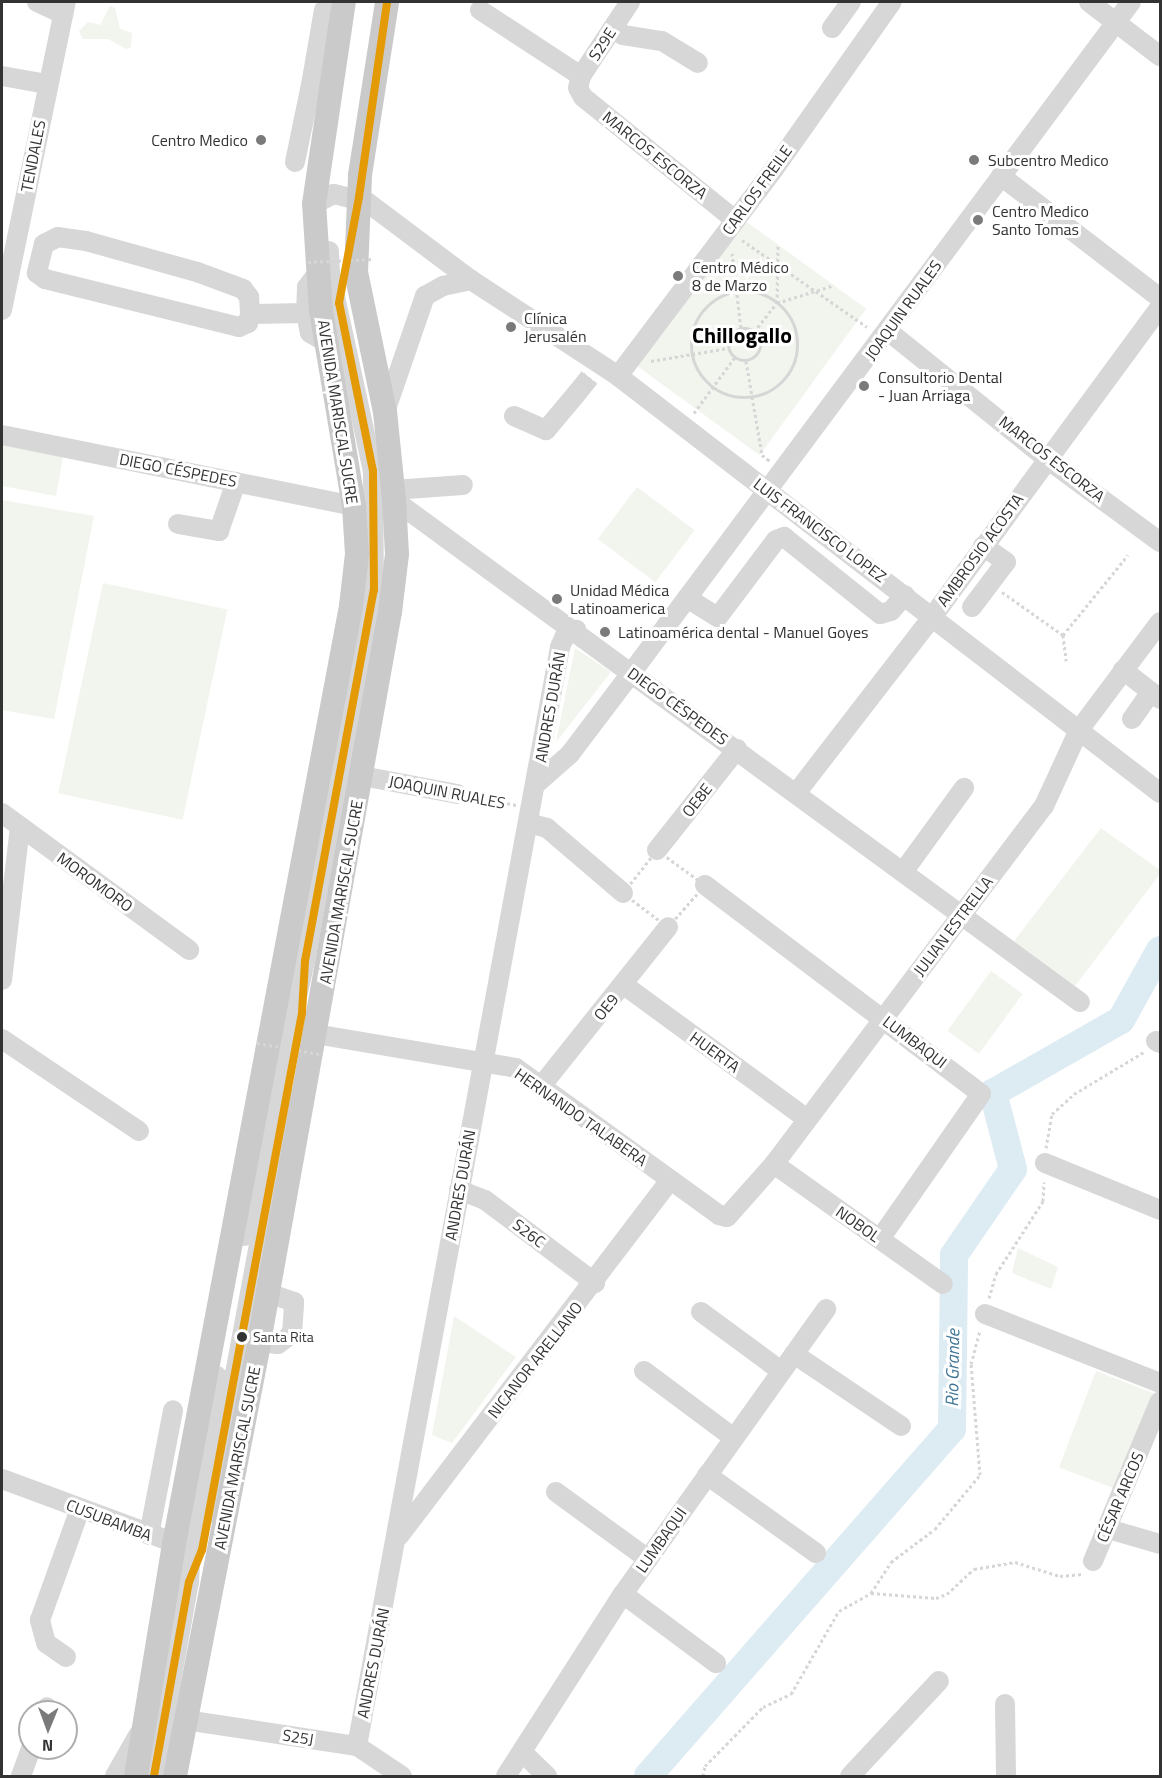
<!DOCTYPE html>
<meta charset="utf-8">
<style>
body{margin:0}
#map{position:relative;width:1162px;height:1778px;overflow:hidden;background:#fff;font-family:"Titillium Web",sans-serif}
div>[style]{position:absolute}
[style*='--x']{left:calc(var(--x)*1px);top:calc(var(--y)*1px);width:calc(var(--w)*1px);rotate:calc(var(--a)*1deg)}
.green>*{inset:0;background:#f1f5ed;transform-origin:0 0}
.river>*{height:28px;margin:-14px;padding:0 14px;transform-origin:14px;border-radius:14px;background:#ddebf3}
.minor-tunnel>*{height:20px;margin-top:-10px;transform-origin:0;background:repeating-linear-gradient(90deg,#d6d6d6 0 20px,transparent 0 30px)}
.path>*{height:3px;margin-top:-1.5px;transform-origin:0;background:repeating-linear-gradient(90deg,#d6d6d6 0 3px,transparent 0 6px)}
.path>.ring{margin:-1.5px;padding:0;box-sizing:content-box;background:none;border:3px solid #d6d6d6;border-radius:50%}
.minor>*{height:20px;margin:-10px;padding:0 10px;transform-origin:10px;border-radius:10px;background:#d7d7d7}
.major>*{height:24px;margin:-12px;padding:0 12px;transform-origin:12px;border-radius:12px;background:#cacaca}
.path-bridge>*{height:3px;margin-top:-1.5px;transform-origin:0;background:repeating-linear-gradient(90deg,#d6d6d6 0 3px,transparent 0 6px)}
.bus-1>*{height:8px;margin:-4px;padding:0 4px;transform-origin:4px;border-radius:4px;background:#e39a05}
.dots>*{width:16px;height:16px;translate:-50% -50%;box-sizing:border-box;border:3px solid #fff;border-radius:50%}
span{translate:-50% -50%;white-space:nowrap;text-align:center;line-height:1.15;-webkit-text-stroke:6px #fff;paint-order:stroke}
.bus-label{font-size:14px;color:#333}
.left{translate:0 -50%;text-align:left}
.street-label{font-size:16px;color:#333}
.poi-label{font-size:16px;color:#333}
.right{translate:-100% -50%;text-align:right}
.water-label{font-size:18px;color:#3f7597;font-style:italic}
.district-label{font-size:22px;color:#000;font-weight:700}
.frame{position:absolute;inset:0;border:3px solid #333;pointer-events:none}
.north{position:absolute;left:18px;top:1700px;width:60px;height:60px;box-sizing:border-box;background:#fff;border:2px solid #adadad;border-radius:50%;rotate:181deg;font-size:16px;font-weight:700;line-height:24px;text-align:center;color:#333}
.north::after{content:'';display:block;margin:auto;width:21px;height:27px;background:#7a7a7a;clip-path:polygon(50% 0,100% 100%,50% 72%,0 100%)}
</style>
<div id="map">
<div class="green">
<div style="clip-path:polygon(110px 6px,115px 8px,120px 29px,132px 33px,131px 47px,126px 49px,108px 39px,83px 39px,79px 31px,88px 22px,100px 25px)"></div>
<div style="left:740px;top:217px;width:156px;height:181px;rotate:36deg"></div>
<div style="clip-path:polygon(2px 439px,64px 451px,56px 496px,2px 486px)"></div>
<div style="left:637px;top:487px;width:72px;height:65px;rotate:37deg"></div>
<div style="clip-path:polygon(2px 500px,94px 516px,54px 719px,2px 710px)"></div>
<div style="left:103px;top:583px;width:127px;height:215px;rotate:12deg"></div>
<div style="clip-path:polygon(575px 648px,611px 672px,556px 742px)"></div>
<div style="clip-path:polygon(1101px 828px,1160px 870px,1160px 874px,1075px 986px,1014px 941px)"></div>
<div style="left:991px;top:971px;width:39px;height:74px;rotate:36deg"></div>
<div style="clip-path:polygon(1018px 1248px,1058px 1267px,1051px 1289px,1012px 1273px)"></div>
<div style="clip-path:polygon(454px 1316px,516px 1357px,452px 1443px,432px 1435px)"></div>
<div style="left:1096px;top:1371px;width:62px;height:103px;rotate:21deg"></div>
</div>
<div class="river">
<div style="--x:648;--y:1776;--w:461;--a:-48.8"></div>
<div style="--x:952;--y:1429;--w:174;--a:-89.3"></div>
<div style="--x:954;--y:1255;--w:104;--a:-55.5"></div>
<div style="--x:1013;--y:1169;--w:79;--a:-104.7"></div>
<div style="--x:993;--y:1093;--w:147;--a:-29.7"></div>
<div style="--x:1121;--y:1020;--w:80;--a:-60.9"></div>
</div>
<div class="minor-tunnel">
<div style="--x:577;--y:393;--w:26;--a:-51"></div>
</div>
<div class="path">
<div style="--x:742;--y:240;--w:152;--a:34.8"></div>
<div style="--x:732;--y:253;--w:76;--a:83.2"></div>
<div class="ring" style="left:691px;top:291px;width:103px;height:103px"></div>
<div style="--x:777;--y:303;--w:60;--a:-17.5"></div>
<div class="ring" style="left:728px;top:328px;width:29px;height:29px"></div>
<div style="--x:754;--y:332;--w:37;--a:-52"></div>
<div style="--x:777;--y:303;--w:59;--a:-89"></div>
<div style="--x:760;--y:341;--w:37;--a:-8"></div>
<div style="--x:651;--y:361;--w:78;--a:-9.6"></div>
<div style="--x:746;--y:361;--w:95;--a:80.3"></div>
<div style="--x:762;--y:455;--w:10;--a:37"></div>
<div style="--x:694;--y:413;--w:69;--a:-53.8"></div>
<div style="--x:1002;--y:592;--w:75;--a:35.2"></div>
<div style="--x:1063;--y:635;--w:103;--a:-50.9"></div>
<div style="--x:1063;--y:635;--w:26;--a:83"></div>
<div style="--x:472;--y:796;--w:45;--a:11.6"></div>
<div style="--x:657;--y:850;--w:59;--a:36.1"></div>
<div style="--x:705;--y:885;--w:56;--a:131.4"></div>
<div style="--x:668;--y:927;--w:56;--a:-142.9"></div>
<div style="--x:623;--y:893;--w:55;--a:-51.7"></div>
<div style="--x:1046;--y:1148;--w:35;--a:-80"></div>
<div style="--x:1052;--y:1114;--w:30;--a:-42"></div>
<div style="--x:1074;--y:1094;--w:82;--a:-31"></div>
<div style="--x:989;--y:1298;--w:25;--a:-74"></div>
<div style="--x:996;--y:1274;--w:87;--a:-57.2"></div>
<div style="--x:1043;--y:1201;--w:19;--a:-87"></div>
<div style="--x:871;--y:1593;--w:65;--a:4.4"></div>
<div style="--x:936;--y:1598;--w:12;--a:-20"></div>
<div style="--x:947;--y:1594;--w:37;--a:-43"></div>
<div style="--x:974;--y:1569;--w:42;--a:-9.7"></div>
<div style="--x:1015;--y:1562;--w:47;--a:17.3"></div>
<div style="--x:1060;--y:1576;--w:23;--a:-5"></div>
<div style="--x:703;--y:1776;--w:10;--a:-79"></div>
<div style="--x:705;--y:1766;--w:83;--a:-45.5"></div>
<div style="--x:763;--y:1707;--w:31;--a:-25"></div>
<div style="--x:791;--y:1694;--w:96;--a:-60"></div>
<div style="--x:839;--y:1611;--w:37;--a:-29"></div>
<div style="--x:871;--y:1593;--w:37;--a:-57"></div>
<div style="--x:891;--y:1562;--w:55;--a:-36.9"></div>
<div style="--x:935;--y:1529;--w:70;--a:-50.2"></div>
<div style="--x:980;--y:1475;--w:111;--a:-94.6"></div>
<div style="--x:971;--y:1364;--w:35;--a:-75"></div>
</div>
<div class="minor">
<div style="--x:37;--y:2;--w:29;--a:25"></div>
<div style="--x:630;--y:2;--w:89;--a:123.5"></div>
<div style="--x:581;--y:76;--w:12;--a:104"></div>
<div style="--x:578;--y:88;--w:10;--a:61"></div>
<div style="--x:583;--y:97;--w:196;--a:39"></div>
<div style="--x:1089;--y:2;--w:89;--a:37.3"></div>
<div style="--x:480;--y:10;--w:121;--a:33.2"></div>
<div style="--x:613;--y:28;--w:12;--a:35"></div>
<div style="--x:623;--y:35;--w:39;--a:9"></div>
<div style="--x:662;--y:41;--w:42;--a:31.4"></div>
<div style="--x:832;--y:28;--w:32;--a:-54"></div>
<div style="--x:2;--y:76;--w:46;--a:10.1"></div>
<div style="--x:311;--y:85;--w:76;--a:-80.2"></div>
<div style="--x:295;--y:162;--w:79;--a:-78.3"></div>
<div style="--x:311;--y:85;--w:19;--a:9"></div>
<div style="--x:1001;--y:176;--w:200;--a:37.5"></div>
<div style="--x:314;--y:204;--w:22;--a:-27"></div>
<div style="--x:334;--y:194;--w:34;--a:14"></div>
<div style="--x:367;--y:202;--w:130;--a:36.9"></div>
<div style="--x:471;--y:280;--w:176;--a:33.1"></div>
<div style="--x:618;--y:376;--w:684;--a:37.57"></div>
<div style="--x:318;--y:273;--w:18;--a:128"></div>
<div style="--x:307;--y:287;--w:26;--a:92"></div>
<div style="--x:306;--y:313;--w:20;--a:79"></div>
<div style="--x:310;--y:333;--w:18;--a:29"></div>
<div style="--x:2;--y:310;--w:315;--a:-78.3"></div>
<div style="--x:250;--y:314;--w:17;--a:-93"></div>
<div style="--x:249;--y:297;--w:10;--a:-127"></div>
<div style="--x:243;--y:289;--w:49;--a:-159.7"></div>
<div style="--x:197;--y:272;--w:115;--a:-164.4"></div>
<div style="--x:86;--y:241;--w:28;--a:-172"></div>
<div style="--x:58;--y:237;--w:16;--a:153"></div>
<div style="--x:44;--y:244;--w:30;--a:104"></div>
<div style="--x:37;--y:273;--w:10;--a:37"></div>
<div style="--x:45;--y:279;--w:200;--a:13.9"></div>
<div style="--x:239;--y:327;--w:10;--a:-24"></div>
<div style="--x:248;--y:323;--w:9;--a:-77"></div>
<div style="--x:250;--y:314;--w:56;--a:-1"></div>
<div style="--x:888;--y:331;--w:204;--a:38.8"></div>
<div style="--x:1047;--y:459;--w:140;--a:36.3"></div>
<div style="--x:618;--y:376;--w:259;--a:-53"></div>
<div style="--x:774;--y:169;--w:204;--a:-54.8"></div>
<div style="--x:385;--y:412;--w:123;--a:-71"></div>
<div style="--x:425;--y:296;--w:21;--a:-29"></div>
<div style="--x:443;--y:286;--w:29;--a:-12"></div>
<div style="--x:514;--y:416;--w:35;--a:24"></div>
<div style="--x:546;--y:430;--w:48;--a:-50"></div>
<div style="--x:2;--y:435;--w:359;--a:11.4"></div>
<div style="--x:393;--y:490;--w:70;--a:-4.1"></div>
<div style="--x:394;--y:500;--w:850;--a:36.2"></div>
<div style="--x:178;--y:524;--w:42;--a:9.7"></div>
<div style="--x:219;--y:531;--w:52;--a:-70.9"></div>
<div style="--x:687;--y:598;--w:36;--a:32"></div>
<div style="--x:718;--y:617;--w:96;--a:-53"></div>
<div style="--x:776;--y:540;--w:9;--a:-21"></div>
<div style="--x:784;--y:537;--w:123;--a:38.7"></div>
<div style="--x:880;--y:614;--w:11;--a:-15"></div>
<div style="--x:891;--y:611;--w:21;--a:-49"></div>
<div style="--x:972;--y:607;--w:56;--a:-52.9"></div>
<div style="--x:1006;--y:562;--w:28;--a:-145"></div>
<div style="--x:1123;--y:670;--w:47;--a:38.1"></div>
<div style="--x:1132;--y:719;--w:33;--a:-55"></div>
<div style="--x:362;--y:776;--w:97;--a:10.7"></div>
<div style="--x:536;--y:784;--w:45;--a:-41.4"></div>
<div style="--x:570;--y:754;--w:103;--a:-52.9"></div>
<div style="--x:632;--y:672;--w:835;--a:-53.32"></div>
<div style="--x:797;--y:792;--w:222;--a:-52.3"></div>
<div style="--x:933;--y:616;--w:383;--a:-53.7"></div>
<div style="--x:2;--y:813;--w:232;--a:36.2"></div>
<div style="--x:529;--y:823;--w:19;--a:16"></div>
<div style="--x:547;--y:828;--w:100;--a:40.5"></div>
<div style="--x:657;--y:850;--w:129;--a:-51.6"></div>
<div style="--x:903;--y:872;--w:104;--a:-54"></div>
<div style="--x:705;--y:885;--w:346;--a:37.1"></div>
<div style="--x:981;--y:1094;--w:177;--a:124.9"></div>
<div style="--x:2;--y:980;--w:154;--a:-83.3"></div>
<div style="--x:624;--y:985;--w:227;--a:36.2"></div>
<div style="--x:315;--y:1034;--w:204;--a:9.6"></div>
<div style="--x:516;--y:1068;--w:251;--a:35.9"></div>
<div style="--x:719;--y:1215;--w:8;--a:14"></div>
<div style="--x:727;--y:1217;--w:71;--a:-48.4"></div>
<div style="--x:774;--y:1164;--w:448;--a:-53"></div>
<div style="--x:1044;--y:806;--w:84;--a:-65.3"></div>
<div style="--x:1079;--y:730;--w:135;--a:-53.1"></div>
<div style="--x:2;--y:1039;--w:165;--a:33.9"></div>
<div style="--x:1156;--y:1041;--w:4;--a:27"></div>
<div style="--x:542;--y:1085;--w:202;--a:-51.4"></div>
<div style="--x:1045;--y:1163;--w:124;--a:22.2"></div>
<div style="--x:774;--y:1164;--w:207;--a:35.4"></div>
<div style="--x:459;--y:1190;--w:28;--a:21"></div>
<div style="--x:485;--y:1200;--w:138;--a:37"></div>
<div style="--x:244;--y:1236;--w:282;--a:-77.5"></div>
<div style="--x:305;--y:961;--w:377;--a:-79.5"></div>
<div style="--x:374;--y:590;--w:119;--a:-90.5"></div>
<div style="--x:373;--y:471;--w:203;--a:-102.3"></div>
<div style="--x:330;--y:273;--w:22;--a:-93"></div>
<div style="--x:701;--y:1312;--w:99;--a:36.4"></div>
<div style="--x:985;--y:1314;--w:188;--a:21.5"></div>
<div style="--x:259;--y:1342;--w:19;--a:6"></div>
<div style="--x:278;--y:1344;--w:17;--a:-36"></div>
<div style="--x:292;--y:1334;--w:32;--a:-86"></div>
<div style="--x:294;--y:1302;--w:28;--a:-161"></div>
<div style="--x:794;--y:1354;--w:129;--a:33.9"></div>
<div style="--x:644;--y:1371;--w:112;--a:36.7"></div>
<div style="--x:707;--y:1475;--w:134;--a:35.6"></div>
<div style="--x:2;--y:1479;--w:196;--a:20.3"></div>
<div style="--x:556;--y:1492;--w:114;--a:36.1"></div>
<div style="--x:209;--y:1514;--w:424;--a:-79.5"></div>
<div style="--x:1108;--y:1529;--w:54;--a:16.1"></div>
<div style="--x:149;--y:1535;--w:127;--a:-79.1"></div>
<div style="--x:399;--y:1536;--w:447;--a:-52.7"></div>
<div style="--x:1093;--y:1561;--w:173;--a:-67.3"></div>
<div style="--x:623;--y:1594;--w:116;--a:36.6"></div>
<div style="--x:66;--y:1657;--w:24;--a:-145"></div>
<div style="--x:46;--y:1643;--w:24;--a:-105"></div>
<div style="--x:40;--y:1620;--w:118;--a:-70.2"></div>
<div style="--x:1005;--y:1704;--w:72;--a:89.2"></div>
<div style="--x:45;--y:1712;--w:5;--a:-68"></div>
<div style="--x:185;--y:1720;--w:174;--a:8.6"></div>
<div style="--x:357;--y:1746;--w:54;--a:33.7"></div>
<div style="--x:357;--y:1746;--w:1118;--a:-79.53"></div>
<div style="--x:560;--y:647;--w:12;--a:-66"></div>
<div style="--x:565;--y:636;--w:13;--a:-29"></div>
<div style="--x:522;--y:1752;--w:35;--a:44"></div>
<div style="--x:21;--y:1776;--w:30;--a:-70"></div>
<div style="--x:115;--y:1776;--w:48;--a:-60.3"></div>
<div style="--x:154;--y:1776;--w:197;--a:-79.8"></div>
<div style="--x:189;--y:1582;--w:35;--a:-87"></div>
<div style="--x:191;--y:1547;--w:173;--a:-81.4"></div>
<div style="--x:506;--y:1776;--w:216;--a:-57.3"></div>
<div style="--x:623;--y:1594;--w:350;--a:-54.5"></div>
<div style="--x:850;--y:1776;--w:130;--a:-46.9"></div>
</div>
<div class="major">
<div style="--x:136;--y:1776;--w:235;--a:-80.7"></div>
<div style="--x:174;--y:1544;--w:955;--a:-79.31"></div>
<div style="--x:351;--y:606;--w:52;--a:-83.4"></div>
<div style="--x:357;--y:554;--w:48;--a:-93.6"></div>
<div style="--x:354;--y:506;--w:198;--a:-99.6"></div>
<div style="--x:321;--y:311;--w:107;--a:-93.7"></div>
<div style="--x:314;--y:204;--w:204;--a:-81.6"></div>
<div style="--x:175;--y:1776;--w:442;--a:-79"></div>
<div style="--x:259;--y:1342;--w:742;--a:-79.83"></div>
<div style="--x:390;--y:612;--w:58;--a:-83.1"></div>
<div style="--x:397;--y:554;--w:54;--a:-93.2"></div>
<div style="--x:394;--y:500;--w:88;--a:-95.8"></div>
<div style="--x:385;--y:412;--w:143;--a:-101.7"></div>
<div style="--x:356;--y:272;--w:97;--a:-87.6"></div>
<div style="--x:360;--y:175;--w:175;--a:-81.1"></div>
</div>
<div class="path-bridge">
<div style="--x:308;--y:262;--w:66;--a:-2.6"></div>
<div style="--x:257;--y:1043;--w:63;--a:10.1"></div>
</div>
<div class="bus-1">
<div style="--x:154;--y:1776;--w:197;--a:-79.8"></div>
<div style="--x:189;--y:1582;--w:35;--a:-68"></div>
<div style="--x:202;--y:1550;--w:546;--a:-79.45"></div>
<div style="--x:302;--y:1013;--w:52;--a:-86.7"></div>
<div style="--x:305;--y:961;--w:377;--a:-79.5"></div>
<div style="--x:374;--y:590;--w:119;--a:-90.5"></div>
<div style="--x:373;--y:471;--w:171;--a:-101.4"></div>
<div style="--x:339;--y:303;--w:108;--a:-79.3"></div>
<div style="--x:359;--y:197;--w:197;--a:-81.8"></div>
</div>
<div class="dots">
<div style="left:261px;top:140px;background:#7a7a7a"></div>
<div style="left:974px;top:160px;background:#7a7a7a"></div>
<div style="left:978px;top:220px;background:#7a7a7a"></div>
<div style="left:678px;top:276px;background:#7a7a7a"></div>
<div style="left:511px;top:327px;background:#7a7a7a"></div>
<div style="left:864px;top:386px;background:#7a7a7a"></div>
<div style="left:557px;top:599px;background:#7a7a7a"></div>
<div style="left:605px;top:632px;background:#7a7a7a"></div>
<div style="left:242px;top:1337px;background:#333"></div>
</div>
<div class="bus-label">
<span class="left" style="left:253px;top:1337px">Santa Rita</span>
</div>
<div class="street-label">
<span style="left:602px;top:44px;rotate:-57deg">S29E</span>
<span style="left:655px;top:155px;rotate:39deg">MARCOS ESCORZA</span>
<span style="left:33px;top:156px;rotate:-79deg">TENDALES</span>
<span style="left:757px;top:190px;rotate:-54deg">CARLOS FREILE</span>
<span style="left:903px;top:310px;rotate:-54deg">JOAQUIN RUALES</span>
<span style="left:338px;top:412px;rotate:81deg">AVENIDA MARISCAL SUCRE</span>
<span style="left:1052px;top:459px;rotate:38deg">MARCOS ESCORZA</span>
<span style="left:178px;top:470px;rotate:11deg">DIEGO CÉSPEDES</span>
<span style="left:820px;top:530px;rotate:37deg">LUIS FRANCISCO LOPEZ</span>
<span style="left:980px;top:550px;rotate:-54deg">AMBROSIO ACOSTA</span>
<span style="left:678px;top:706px;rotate:36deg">DIEGO CÉSPEDES</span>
<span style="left:550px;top:707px;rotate:-80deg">ANDRES DURÁN</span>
<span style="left:447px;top:792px;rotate:11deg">JOAQUIN RUALES</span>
<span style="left:697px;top:800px;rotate:-52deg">OE8E</span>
<span style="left:95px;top:882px;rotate:36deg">MOROMORO</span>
<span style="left:341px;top:892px;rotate:-80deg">AVENIDA MARISCAL SUCRE</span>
<span style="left:953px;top:926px;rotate:-53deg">JULIAN ESTRELLA</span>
<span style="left:606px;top:1007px;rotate:-51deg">OE9</span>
<span style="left:915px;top:1042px;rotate:37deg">LUMBAQUI</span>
<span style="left:715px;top:1052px;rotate:36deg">HUERTA</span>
<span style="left:581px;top:1117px;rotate:35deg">HERNANDO TALABERA</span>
<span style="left:460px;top:1185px;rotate:-80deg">ANDRES DURÁN</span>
<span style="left:858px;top:1224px;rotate:35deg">NOBOL</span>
<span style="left:529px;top:1233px;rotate:37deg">S26C</span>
<span style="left:535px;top:1360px;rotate:-52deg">NICANOR ARELLANO</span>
<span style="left:237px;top:1458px;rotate:-79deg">AVENIDA MARISCAL SUCRE</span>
<span style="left:1120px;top:1497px;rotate:-67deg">CÉSAR ARCOS</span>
<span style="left:109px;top:1520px;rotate:21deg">CUSUBAMBA</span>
<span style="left:661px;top:1540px;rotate:-55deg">LUMBAQUI</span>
<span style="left:373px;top:1663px;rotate:-79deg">ANDRES DURÁN</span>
<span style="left:298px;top:1737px;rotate:9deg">S25J</span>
</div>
<div class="poi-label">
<span class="right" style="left:248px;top:140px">Centro Medico</span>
<span class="left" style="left:988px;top:160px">Subcentro Medico</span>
<span class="left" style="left:992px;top:220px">Centro Medico<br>Santo Tomas</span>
<span class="left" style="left:692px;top:276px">Centro Médico<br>8 de Marzo</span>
<span class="left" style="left:524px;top:327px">Clínica<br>Jerusalén</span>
<span class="left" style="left:878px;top:386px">Consultorio Dental<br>- Juan Arriaga</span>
<span class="left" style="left:570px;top:599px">Unidad Médica<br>Latinoamerica</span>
<span class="left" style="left:618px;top:632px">Latinoamérica dental - Manuel Goyes</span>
</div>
<div class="water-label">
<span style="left:953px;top:1368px;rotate:-89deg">Rio Grande</span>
</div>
<div class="district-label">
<span style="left:742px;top:336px">Chillogallo</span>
</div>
<div class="frame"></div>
<div class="north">N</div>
</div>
